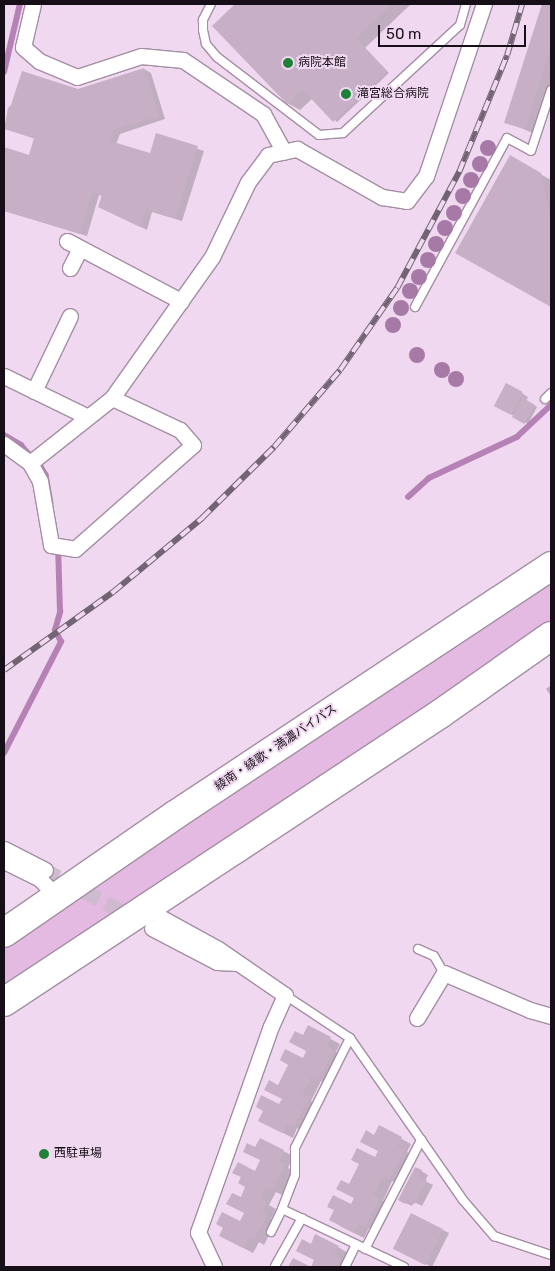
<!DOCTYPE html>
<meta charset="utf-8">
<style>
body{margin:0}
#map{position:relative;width:555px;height:1271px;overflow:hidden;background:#f0d9f0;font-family:Rubik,"Noto Sans JP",sans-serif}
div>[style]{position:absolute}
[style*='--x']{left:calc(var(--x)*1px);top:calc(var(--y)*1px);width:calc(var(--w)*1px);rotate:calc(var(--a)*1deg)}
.green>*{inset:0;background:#e4bae3}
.shadow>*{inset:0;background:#0003}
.stream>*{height:5.5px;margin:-2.75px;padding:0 2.75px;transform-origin:2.75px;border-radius:2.75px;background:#b682b5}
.building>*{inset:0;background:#c7b0c6;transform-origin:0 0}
.street-tunnel>*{height:15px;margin-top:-7.5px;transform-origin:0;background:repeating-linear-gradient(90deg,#cfbbcf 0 15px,transparent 0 23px)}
.roads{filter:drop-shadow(1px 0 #a48ea3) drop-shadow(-1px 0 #a48ea3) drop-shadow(0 1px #a48ea3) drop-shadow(0 -1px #a48ea3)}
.lane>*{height:8px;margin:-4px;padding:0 4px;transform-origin:4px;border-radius:4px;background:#fff}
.street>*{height:15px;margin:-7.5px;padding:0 7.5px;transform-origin:7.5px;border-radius:7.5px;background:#fff}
.highway>*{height:28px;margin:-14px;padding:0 14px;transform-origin:14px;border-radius:14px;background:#fff}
.rail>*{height:5.5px;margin-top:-2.75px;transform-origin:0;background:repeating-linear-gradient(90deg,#f0d9f0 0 11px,#726472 0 22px);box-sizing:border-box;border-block:1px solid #726472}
.trees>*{width:16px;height:16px;margin:-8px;border-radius:50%;background:#a679a6}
.dots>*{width:14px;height:14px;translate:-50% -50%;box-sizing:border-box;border:2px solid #f0d9f0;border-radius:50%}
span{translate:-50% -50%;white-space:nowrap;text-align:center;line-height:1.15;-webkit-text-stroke:4px #f0d9f0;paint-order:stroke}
.poi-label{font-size:12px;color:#170f17}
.left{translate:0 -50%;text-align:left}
.street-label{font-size:12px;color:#170f17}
.frame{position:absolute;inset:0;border:5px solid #170f17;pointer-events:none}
.scale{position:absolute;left:378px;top:25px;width:148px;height:22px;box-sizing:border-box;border:2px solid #170f17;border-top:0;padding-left:6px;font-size:15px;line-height:18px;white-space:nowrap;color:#170f17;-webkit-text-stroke:4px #f0d9f0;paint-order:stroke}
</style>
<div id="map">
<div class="green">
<div style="clip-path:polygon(551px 576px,551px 622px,471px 679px,4px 987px,4px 945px)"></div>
</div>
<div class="shadow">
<div style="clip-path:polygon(237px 4px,411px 4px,365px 48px,389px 73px,337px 122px,313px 98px,300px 110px,287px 103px,214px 26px)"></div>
<div style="clip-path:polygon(543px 4px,551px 4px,551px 83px,535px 134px,506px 122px)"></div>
<div style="clip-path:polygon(144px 69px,151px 73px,165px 119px,120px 134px,116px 144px,151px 155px,157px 135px,204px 151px,182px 221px,152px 212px,147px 230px,106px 210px,103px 196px,99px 195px,87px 236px,4px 211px,4px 148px,30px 156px,35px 139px,4px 128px,23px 73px,78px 90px)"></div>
<div style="clip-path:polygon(510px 157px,551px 180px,551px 306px,456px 253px)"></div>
<div style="clip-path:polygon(507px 384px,528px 397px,526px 401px,537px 407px,528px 424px,495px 405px)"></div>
<div style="clip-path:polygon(551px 685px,551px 696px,546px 689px)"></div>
<div style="clip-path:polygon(308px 1027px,340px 1044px,336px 1052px,343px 1056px,328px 1085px,321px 1081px,311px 1101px,318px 1105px,304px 1132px,297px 1128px,293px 1138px,269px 1126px,264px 1111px,280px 1106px,284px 1099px,278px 1086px,304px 1059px,308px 1051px,304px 1036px)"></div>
<div style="clip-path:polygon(380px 1127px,411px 1144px,407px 1152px,414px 1156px,399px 1185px,392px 1181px,383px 1201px,389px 1204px,375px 1231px,369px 1228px,364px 1238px,340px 1226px,355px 1198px,350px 1186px,375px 1159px,379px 1151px,375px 1136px)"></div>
<div style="clip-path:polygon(260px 1139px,293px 1156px,288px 1168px,294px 1171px,282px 1195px,276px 1192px,269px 1205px,276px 1209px,271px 1219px,276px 1221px,264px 1245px,259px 1242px,253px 1253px,230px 1241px,245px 1213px,241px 1199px,262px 1161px,256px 1148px)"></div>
<div style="clip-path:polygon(416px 1168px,428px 1175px,425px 1181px,433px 1185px,422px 1206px,414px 1202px,412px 1206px,399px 1200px)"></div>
<div style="clip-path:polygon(443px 1230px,449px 1233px,432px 1267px,401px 1252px)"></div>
<div style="clip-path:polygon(311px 1245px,338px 1247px,348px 1253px,343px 1261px,350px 1265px,349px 1267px,312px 1267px,315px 1260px)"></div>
</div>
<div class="stream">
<div style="--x:4;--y:72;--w:70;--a:-76.8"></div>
<div style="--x:4;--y:435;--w:20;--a:30"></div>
<div style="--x:21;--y:445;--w:30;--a:48"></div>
<div style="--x:41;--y:467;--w:9;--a:58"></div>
<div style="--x:46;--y:475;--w:28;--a:80"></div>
<div style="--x:408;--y:497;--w:28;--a:-42"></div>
<div style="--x:429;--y:478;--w:97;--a:-25"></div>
<div style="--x:517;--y:437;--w:47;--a:-43.3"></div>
<div style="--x:4;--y:753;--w:125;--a:-62.8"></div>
<div style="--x:61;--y:642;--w:13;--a:-117"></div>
<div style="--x:55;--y:630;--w:19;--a:-74"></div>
<div style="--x:60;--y:612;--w:66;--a:-91.7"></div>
</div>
<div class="building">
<div style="clip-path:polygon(235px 4px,392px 4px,356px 38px,387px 71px,333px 122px,302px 89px,287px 104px,212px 26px)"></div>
<div style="clip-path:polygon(542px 4px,551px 4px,551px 47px,525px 129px,504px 123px)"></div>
<div style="clip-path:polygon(144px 68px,159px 116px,113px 130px,110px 141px,150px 153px,156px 133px,198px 146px,175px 218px,146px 209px,140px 227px,98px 207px,102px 195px,92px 192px,80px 234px,4px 210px,4px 147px,29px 155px,34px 138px,4px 129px,8px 108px,11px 105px,22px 71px,78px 89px)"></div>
<div style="clip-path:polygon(510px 155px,541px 173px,551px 218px,551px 307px,455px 253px)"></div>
<div style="left:506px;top:383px;width:19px;height:26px;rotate:28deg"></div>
<div style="left:523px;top:398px;width:14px;height:22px;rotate:30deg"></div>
<div style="clip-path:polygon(308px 1025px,331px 1037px,327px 1046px,334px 1050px,318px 1081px,311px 1077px,302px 1095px,309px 1098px,294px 1127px,287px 1124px,282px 1133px,258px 1121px,263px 1111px,256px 1107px,261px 1095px,279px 1104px,282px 1099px,264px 1090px,269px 1080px,278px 1085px,288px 1065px,280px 1060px,285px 1049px,303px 1058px,306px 1051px,289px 1042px,295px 1031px,303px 1035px)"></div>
<div style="clip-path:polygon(379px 1125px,402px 1137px,398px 1146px,405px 1150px,389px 1180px,382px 1177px,373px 1195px,380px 1198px,365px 1227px,359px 1224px,354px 1233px,329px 1220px,334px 1210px,327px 1207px,333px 1195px,351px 1204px,354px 1198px,336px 1189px,341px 1180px,349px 1184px,359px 1164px,351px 1160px,357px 1148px,375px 1157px,378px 1151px,360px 1142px,366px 1130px,374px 1135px)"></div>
<div style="clip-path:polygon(260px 1138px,284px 1150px,279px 1161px,285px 1164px,272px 1190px,266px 1187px,260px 1198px,267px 1202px,262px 1212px,267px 1215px,254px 1240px,249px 1237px,243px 1248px,219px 1236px,223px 1228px,216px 1224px,222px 1212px,240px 1221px,244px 1213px,226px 1204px,232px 1193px,241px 1197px,245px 1187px,238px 1183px,241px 1177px,232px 1173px,238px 1162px,255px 1171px,260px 1160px,243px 1152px,247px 1143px,255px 1147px)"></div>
<div style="clip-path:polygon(415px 1167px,422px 1170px,419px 1176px,427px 1180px,415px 1204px,407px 1200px,405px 1204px,398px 1200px)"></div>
<div style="left:411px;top:1213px;width:36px;height:40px;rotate:27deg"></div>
<div style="clip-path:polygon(315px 1234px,339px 1246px,334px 1255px,341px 1258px,337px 1267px,288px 1267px,293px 1258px,311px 1267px,314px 1260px,296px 1251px,302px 1239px,311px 1244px)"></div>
</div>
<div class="street-tunnel">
<div style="--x:45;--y:870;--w:103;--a:28.3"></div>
</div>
<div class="roads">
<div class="lane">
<div style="--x:211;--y:4;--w:18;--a:117"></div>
<div style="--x:203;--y:20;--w:10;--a:90"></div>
<div style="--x:203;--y:30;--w:14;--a:78"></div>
<div style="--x:206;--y:44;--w:17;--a:50"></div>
<div style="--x:217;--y:57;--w:128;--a:37.4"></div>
<div style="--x:319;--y:135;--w:24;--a:-5"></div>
<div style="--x:343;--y:133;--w:159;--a:-42.7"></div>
<div style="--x:460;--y:25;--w:22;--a:-74"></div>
<div style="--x:415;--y:307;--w:192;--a:-61.4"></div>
<div style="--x:507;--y:138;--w:27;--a:28"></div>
<div style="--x:531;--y:151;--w:64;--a:-71.8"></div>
<div style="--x:545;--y:399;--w:8;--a:-45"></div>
<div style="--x:418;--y:949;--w:17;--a:24"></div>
<div style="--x:434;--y:956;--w:20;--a:60"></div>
<div style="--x:285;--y:995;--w:78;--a:33.5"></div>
<div style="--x:350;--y:1038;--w:198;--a:55.1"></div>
<div style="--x:463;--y:1200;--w:48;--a:49.3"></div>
<div style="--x:494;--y:1236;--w:60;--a:18.4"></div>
<div style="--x:350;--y:1038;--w:123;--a:116.6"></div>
<div style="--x:295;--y:1148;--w:27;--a:90"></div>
<div style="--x:295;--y:1175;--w:36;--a:111"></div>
<div style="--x:282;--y:1209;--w:135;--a:25.4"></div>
<div style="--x:271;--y:1232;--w:25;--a:-64"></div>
<div style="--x:365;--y:1249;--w:123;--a:-62.8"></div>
<div style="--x:275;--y:1266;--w:55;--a:-60.6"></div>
<div style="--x:345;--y:1267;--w:25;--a:-64"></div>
</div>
<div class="street">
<div style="--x:33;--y:4;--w:44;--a:103.1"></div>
<div style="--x:23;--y:47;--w:21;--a:41"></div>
<div style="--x:39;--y:61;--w:41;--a:22.8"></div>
<div style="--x:77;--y:77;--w:67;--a:-18.2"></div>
<div style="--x:141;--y:56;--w:42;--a:5.4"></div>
<div style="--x:183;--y:60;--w:97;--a:34"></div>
<div style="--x:263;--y:114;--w:43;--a:61.1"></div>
<div style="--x:67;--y:241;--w:129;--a:27.8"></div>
<div style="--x:70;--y:268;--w:22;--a:-63"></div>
<div style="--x:4;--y:376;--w:93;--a:26"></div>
<div style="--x:34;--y:391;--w:83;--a:-64.4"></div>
<div style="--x:4;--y:444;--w:32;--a:36"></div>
<div style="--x:30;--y:463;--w:21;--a:61"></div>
<div style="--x:40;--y:481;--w:65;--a:80.2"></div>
<div style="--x:51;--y:545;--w:24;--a:9"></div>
<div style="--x:75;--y:549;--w:157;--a:-41.4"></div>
<div style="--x:193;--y:445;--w:20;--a:-131"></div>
<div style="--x:180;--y:430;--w:75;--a:-154.8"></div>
<div style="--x:30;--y:463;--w:105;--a:-38.4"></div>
<div style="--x:112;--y:398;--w:173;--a:-54.7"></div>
<div style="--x:212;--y:257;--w:83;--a:-64.4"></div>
<div style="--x:248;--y:182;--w:34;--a:-53"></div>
<div style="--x:268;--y:155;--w:30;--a:-12"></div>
<div style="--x:297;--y:149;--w:98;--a:29.5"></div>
<div style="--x:382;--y:197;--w:25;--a:9"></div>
<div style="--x:407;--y:201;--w:31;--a:-53"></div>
<div style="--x:426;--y:176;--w:182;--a:-71.4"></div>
<div style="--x:4;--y:849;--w:46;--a:27.1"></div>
<div style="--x:4;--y:861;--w:40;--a:26.6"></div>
<div style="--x:40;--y:879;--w:23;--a:47"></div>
<div style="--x:148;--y:907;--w:16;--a:40"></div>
<div style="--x:160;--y:917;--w:66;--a:28.9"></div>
<div style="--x:218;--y:949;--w:81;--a:34.5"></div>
<div style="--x:285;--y:995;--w:34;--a:114"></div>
<div style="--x:271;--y:1026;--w:219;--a:109.5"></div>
<div style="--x:198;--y:1232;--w:38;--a:65"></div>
<div style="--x:152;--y:928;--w:73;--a:27.6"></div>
<div style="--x:217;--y:962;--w:21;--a:3"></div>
<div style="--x:417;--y:1018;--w:52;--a:-59"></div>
<div style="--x:444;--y:973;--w:94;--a:23.3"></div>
<div style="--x:530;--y:1010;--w:22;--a:16"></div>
</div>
<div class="highway">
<div style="--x:4;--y:933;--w:208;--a:-34.6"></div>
<div style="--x:175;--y:815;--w:451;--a:-33.5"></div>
<div style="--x:4;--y:1002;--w:523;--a:-33.45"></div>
<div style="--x:440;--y:714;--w:136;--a:-35.1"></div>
</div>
</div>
<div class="rail">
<div style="--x:4;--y:670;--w:134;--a:-35.6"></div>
<div style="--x:113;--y:592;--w:116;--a:-39.7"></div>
<div style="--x:202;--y:518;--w:101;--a:-44.6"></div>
<div style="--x:274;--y:447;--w:101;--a:-49.4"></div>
<div style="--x:340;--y:370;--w:100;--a:-55.2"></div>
<div style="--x:397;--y:288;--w:132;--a:-61.9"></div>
<div style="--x:459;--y:172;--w:126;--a:-67.7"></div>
<div style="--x:507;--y:55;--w:53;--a:-73.6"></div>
</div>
<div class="trees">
<div style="left:488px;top:148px"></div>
<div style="left:480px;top:164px"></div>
<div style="left:471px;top:180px"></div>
<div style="left:463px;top:196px"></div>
<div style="left:454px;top:213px"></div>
<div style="left:445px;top:228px"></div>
<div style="left:436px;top:244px"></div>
<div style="left:428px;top:260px"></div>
<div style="left:419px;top:277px"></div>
<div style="left:410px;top:291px"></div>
<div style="left:401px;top:308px"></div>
<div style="left:393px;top:325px"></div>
<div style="left:417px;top:355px"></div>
<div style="left:442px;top:370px"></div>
<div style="left:456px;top:379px"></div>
</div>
<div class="dots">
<div style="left:288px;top:63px;background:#1e8236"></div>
<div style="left:346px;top:94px;background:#1e8236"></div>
<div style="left:44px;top:1154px;background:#1e8236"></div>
</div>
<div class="poi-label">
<span class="left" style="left:298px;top:63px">病院本館</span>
<span class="left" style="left:357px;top:94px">滝宮総合病院</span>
<span class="left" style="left:54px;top:1154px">西駐車場</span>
</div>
<div class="street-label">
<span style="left:276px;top:748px;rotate:-34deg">綾南・綾歌・満濃バイパス</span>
</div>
<div class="frame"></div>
<div class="scale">50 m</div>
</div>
